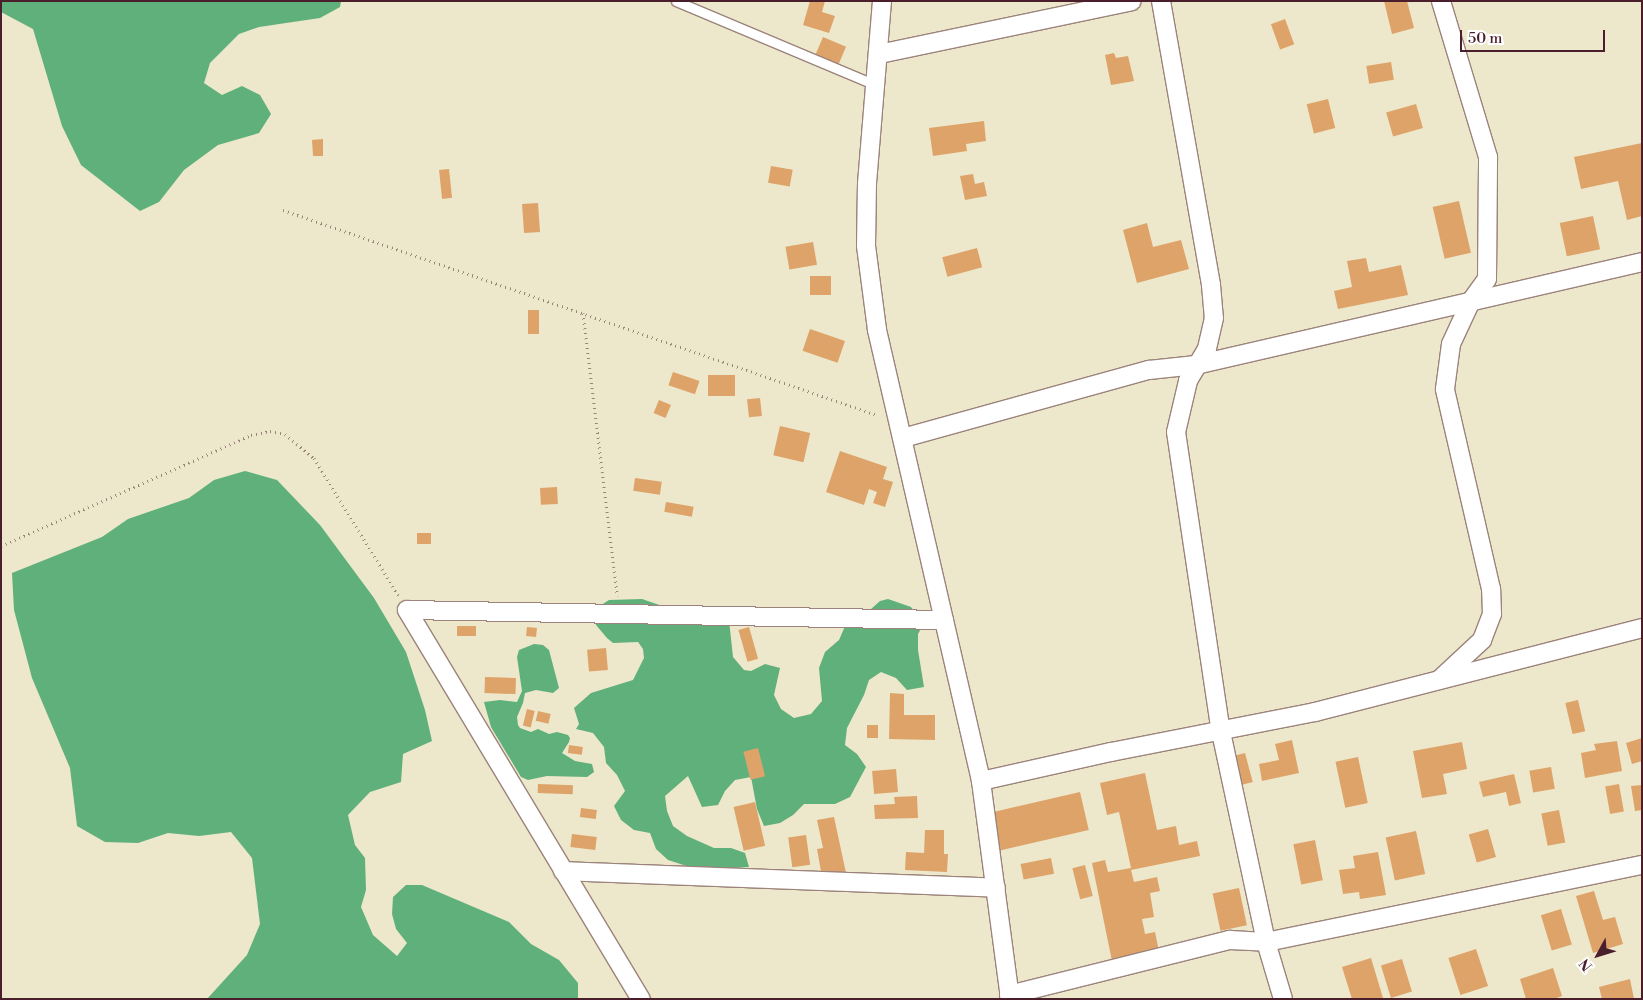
<!DOCTYPE html>
<style>
body{margin:0}
#map{position:relative;width:1643px;height:1000px;overflow:hidden;background:#ede7cb;font-family:"Libre Bodoni",serif}
div>[style]{position:absolute}
[style*='--x']{left:calc(var(--x)*1px);top:calc(var(--y)*1px);width:calc(var(--w)*1px);rotate:calc(var(--a)*1deg)}
.forest>*{inset:0;background:#60b07b}
.building>*{inset:0;background:#dea369;transform-origin:0 0}
.path>*{height:3px;margin-top:-1.5px;transform-origin:0;background:repeating-linear-gradient(90deg,#9c837b 0 1px,transparent 0 5px)}
.roads{filter:drop-shadow(1px 0 #9c837b) drop-shadow(-1px 0 #9c837b) drop-shadow(0 1px #9c837b) drop-shadow(0 -1px #9c837b)}
.service>*{height:9px;margin:-4.5px;padding:0 4.5px;transform-origin:4.5px;border-radius:4.5px;background:#fff}
.minor>*{height:18px;margin:-9px;padding:0 9px;transform-origin:9px;border-radius:9px;background:#fff}
span{translate:-50% -50%;white-space:nowrap;text-align:center;line-height:1.15;-webkit-text-stroke:5px #fff;paint-order:stroke}
.frame{position:absolute;inset:0;border:2px solid #4a1f2b;pointer-events:none}
.north{position:absolute;left:1573px;top:930px;width:50px;height:50px;-webkit-text-stroke:4px #fff;paint-order:stroke;rotate:231deg;font-size:14px;font-weight:700;line-height:20px;text-align:center;color:#4a1f2b}
.north::after{content:'';display:block;margin:auto;width:18px;height:22px;background:#4a1f2b;clip-path:polygon(50% 0,100% 100%,50% 72%,0 100%)}
.scale{position:absolute;left:1460px;top:30px;width:145px;height:22px;box-sizing:border-box;border:2px solid #4a1f2b;border-top:0;padding-left:6px;font-size:15px;line-height:18px;white-space:nowrap;color:#4a1f2b;-webkit-text-stroke:4px #fff;paint-order:stroke}
</style>
<div id="map">
<div class="forest">
<div style="clip-path:polygon(1px 1px,341px 1px,340px 7px,320px 18px,259px 27px,239px 34px,210px 63px,204px 83px,222px 95px,242px 86px,260px 95px,271px 114px,259px 133px,218px 145px,184px 170px,159px 202px,140px 211px,81px 165px,62px 126px,33px 29px,1px 12px)"></div>
<div style="clip-path:polygon(245px 471px,277px 480px,320px 525px,374px 598px,406px 652px,425px 710px,432px 741px,403px 754px,401px 782px,370px 792px,348px 815px,355px 845px,365px 858px,366px 890px,361px 907px,373px 935px,397px 956px,407px 943px,396px 929px,392px 914px,393px 897px,406px 885px,422px 885px,509px 922px,531px 944px,559px 960px,578px 983px,578px 999px,207px 999px,247px 955px,260px 924px,252px 858px,231px 832px,199px 836px,168px 833px,138px 843px,105px 842px,77px 826px,70px 768px,32px 678px,14px 610px,12px 573px,102px 537px,128px 519px,189px 498px,214px 480px)"></div>
<div style="clip-path:polygon(642px 599px,674px 610px,682px 610px,697px 606px,721px 606px,728px 611px,733px 657px,744px 670px,751px 671px,765px 664px,780px 668px,774px 695px,781px 709px,794px 718px,811px 714px,822px 701px,819px 668px,825px 652px,839px 640px,846px 624px,861px 618px,880px 601px,888px 599px,911px 607px,920px 620px,922px 627px,918px 634px,918px 650px,924px 687px,907px 690px,896px 678px,881px 672px,869px 680px,864px 695px,847px 728px,845px 745px,857px 754px,866px 767px,850px 797px,835px 804px,804px 804px,793px 815px,780px 823px,764px 826px,757px 809px,751px 777px,735px 780px,725px 791px,718px 805px,702px 807px,688px 776px,665px 796px,667px 811px,673px 826px,687px 836px,714px 848px,731px 848px,745px 853px,749px 867px,699px 870px,668px 860px,656px 849px,650px 833px,634px 830px,621px 820px,614px 806px,625px 791px,617px 775px,606px 763px,604px 747px,593px 733px,576px 729px,579px 724px,574px 708px,591px 693px,633px 680px,644px 658px,643px 649px,638px 642px,613px 643px,607px 638px,596px 625px,595px 609px,609px 600px)"></div>
<div style="clip-path:polygon(534px 644px,543px 645px,549px 650px,559px 688px,553px 693px,536px 690px,525px 693px,523px 703px,517px 717px,518px 725px,520px 728px,531px 732px,538px 729px,549px 734px,557px 732px,568px 735px,570px 738px,569px 742px,562px 753px,575px 761px,592px 764px,594px 772px,587px 777px,547px 776px,528px 780px,521px 777px,491px 727px,484px 702px,500px 700px,517px 702px,522px 691px,517px 657px,519px 650px)"></div>
</div>
<div class="building">
<div style="clip-path:polygon(810px 1px,825px 1px,822px 12px,835px 16px,829px 33px,803px 25px)"></div>
<div style="clip-path:polygon(1384px 1px,1407px 1px,1414px 28px,1392px 34px)"></div>
<div style="left:1285px;top:19px;width:27px;height:15px;rotate:70deg"></div>
<div style="left:823px;top:37px;width:25px;height:19px;rotate:23deg"></div>
<div style="clip-path:polygon(1114px 53px,1116px 58px,1128px 56px,1134px 81px,1111px 85px,1105px 55px)"></div>
<div style="left:1391px;top:62px;width:18px;height:25px;rotate:81deg"></div>
<div style="left:1328px;top:99px;width:30px;height:22px;rotate:76deg"></div>
<div style="left:1416px;top:104px;width:25px;height:31px;rotate:74deg"></div>
<div style="clip-path:polygon(984px 121px,986px 141px,966px 144px,967px 151px,933px 156px,929px 128px)"></div>
<div style="clip-path:polygon(323px 139px,323px 156px,313px 156px,312px 140px)"></div>
<div style="clip-path:polygon(1642px 143px,1642px 216px,1627px 220px,1618px 181px,1581px 189px,1574px 157px)"></div>
<div style="left:771px;top:166px;width:22px;height:17px;rotate:10deg"></div>
<div style="left:449px;top:169px;width:29px;height:10px;rotate:84deg"></div>
<div style="clip-path:polygon(973px 174px,975px 184px,984px 182px,987px 196px,965px 200px,960px 176px)"></div>
<div style="left:1459px;top:201px;width:53px;height:27px;rotate:77deg"></div>
<div style="left:538px;top:203px;width:29px;height:16px;rotate:86deg"></div>
<div style="left:1593px;top:216px;width:34px;height:34px;rotate:78deg"></div>
<div style="clip-path:polygon(1147px 223px,1153px 247px,1181px 240px,1189px 269px,1137px 283px,1123px 230px)"></div>
<div style="left:813px;top:242px;width:23px;height:28px;rotate:80deg"></div>
<div style="left:977px;top:248px;width:20px;height:36px;rotate:75deg"></div>
<div style="clip-path:polygon(1366px 258px,1369px 272px,1401px 265px,1408px 295px,1338px 309px,1334px 291px,1352px 287px,1347px 261px)"></div>
<div style="left:810px;top:276px;width:21px;height:19px"></div>
<div style="left:528px;top:310px;width:11px;height:24px"></div>
<div style="left:810px;top:329px;width:37px;height:23px;rotate:19deg"></div>
<div style="left:673px;top:372px;width:28px;height:14px;rotate:19deg"></div>
<div style="left:735px;top:375px;width:21px;height:27px;rotate:90deg"></div>
<div style="left:760px;top:398px;width:18px;height:13px;rotate:84deg"></div>
<div style="left:659px;top:400px;width:13px;height:14px;rotate:23deg"></div>
<div style="left:780px;top:426px;width:31px;height:30px;rotate:13deg"></div>
<div style="clip-path:polygon(840px 451px,887px 467px,883px 479px,893px 482px,885px 507px,873px 503px,877px 492px,869px 489px,864px 505px,826px 492px)"></div>
<div style="left:635px;top:478px;width:27px;height:13px;rotate:8deg"></div>
<div style="left:557px;top:487px;width:17px;height:17px;rotate:87deg"></div>
<div style="left:666px;top:502px;width:28px;height:10px;rotate:10deg"></div>
<div style="left:417px;top:533px;width:14px;height:11px"></div>
<div style="left:457px;top:626px;width:19px;height:10px"></div>
<div style="left:527px;top:627px;width:10px;height:9px;rotate:6deg"></div>
<div style="left:749px;top:627px;width:33px;height:11px;rotate:74deg"></div>
<div style="left:606px;top:648px;width:22px;height:19px;rotate:85deg"></div>
<div style="left:485px;top:677px;width:31px;height:16px;rotate:2deg"></div>
<div style="clip-path:polygon(890px 693px,904px 694px,904px 715px,935px 715px,935px 740px,889px 739px)"></div>
<div style="left:1578px;top:700px;width:32px;height:13px;rotate:77deg"></div>
<div style="left:527px;top:709px;width:8px;height:17px;rotate:14deg"></div>
<div style="left:538px;top:711px;width:13px;height:10px;rotate:13deg"></div>
<div style="left:867px;top:725px;width:11px;height:13px"></div>
<div style="clip-path:polygon(1642px 738px,1642px 761px,1632px 764px,1626px 743px)"></div>
<div style="clip-path:polygon(1292px 740px,1299px 773px,1262px 781px,1259px 764px,1279px 760px,1275px 744px)"></div>
<div style="clip-path:polygon(1617px 741px,1622px 771px,1585px 778px,1581px 753px,1596px 750px,1594px 744px)"></div>
<div style="clip-path:polygon(1462px 742px,1467px 769px,1443px 774px,1447px 794px,1422px 798px,1413px 751px)"></div>
<div style="left:569px;top:745px;width:14px;height:8px;rotate:8deg"></div>
<div style="left:758px;top:748px;width:29px;height:15px;rotate:76deg"></div>
<div style="left:1245px;top:753px;width:30px;height:11px;rotate:75deg"></div>
<div style="left:1358px;top:757px;width:47px;height:23px;rotate:78deg"></div>
<div style="left:1551px;top:767px;width:22px;height:22px;rotate:80deg"></div>
<div style="left:896px;top:769px;width:23px;height:24px;rotate:85deg"></div>
<div style="clip-path:polygon(1145px 773px,1157px 830px,1176px 826px,1179px 845px,1197px 841px,1200px 856px,1131px 870px,1134px 882px,1157px 877px,1160px 891px,1150px 893px,1154px 917px,1142px 919px,1145px 934px,1155px 932px,1160px 956px,1113px 966px,1092px 863px,1105px 860px,1108px 872px,1131px 868px,1119px 812px,1107px 815px,1100px 783px)"></div>
<div style="clip-path:polygon(1514px 774px,1521px 803px,1509px 806px,1506px 792px,1483px 797px,1479px 782px)"></div>
<div style="left:538px;top:784px;width:35px;height:9px;rotate:2deg"></div>
<div style="left:1619px;top:784px;width:28px;height:14px;rotate:80deg"></div>
<div style="clip-path:polygon(1642px 785px,1642px 810px,1635px 811px,1631px 786px)"></div>
<div style="left:1080px;top:792px;width:39px;height:92px;rotate:77deg"></div>
<div style="clip-path:polygon(917px 796px,918px 818px,875px 819px,874px 805px,895px 804px,894px 797px)"></div>
<div style="left:755px;top:802px;width:45px;height:22px;rotate:77deg"></div>
<div style="left:581px;top:808px;width:16px;height:9px;rotate:7deg"></div>
<div style="left:1559px;top:810px;width:33px;height:18px;rotate:79deg"></div>
<div style="clip-path:polygon(834px 817px,846px 873px,822px 877px,817px 849px,823px 848px,817px 820px)"></div>
<div style="left:1488px;top:829px;width:29px;height:20px;rotate:74deg"></div>
<div style="clip-path:polygon(925px 830px,944px 830px,944px 854px,948px 854px,947px 872px,905px 870px,906px 852px,924px 853px)"></div>
<div style="left:1416px;top:831px;width:44px;height:31px;rotate:78deg"></div>
<div style="left:572px;top:834px;width:25px;height:13px;rotate:7deg"></div>
<div style="left:806px;top:835px;width:30px;height:18px;rotate:82deg"></div>
<div style="left:1315px;top:840px;width:41px;height:22px;rotate:79deg"></div>
<div style="clip-path:polygon(1378px 852px,1386px 895px,1360px 899px,1359px 892px,1343px 894px,1339px 870px,1355px 868px,1353px 856px)"></div>
<div style="left:1051px;top:858px;width:16px;height:31px;rotate:79deg"></div>
<div style="left:1085px;top:865px;width:32px;height:13px;rotate:76deg"></div>
<div style="left:1239px;top:888px;width:38px;height:27px;rotate:78deg"></div>
<div style="clip-path:polygon(1594px 891px,1603px 920px,1615px 917px,1623px 944px,1593px 953px,1576px 896px)"></div>
<div style="left:1561px;top:909px;width:37px;height:21px;rotate:73deg"></div>
<div style="left:1476px;top:949px;width:39px;height:29px;rotate:72deg"></div>
<div style="clip-path:polygon(1371px 958px,1383px 998px,1352px 999px,1342px 967px)"></div>
<div style="left:1402px;top:959px;width:34px;height:22px;rotate:73deg"></div>
<div style="clip-path:polygon(1553px 968px,1562px 996px,1554px 999px,1526px 999px,1520px 979px)"></div>
<div style="clip-path:polygon(1630px 979px,1634px 999px,1602px 999px,1599px 987px)"></div>
</div>
<div class="path">
<div style="--x:283;--y:210;--w:628;--a:19.04"></div>
<div style="--x:583;--y:313;--w:285;--a:83.1"></div>
<div style="--x:1;--y:546;--w:274;--a:-23.9"></div>
<div style="--x:251;--y:435;--w:19;--a:-12"></div>
<div style="--x:270;--y:431;--w:15;--a:11"></div>
<div style="--x:285;--y:434;--w:38;--a:40"></div>
<div style="--x:314;--y:458;--w:161;--a:58.5"></div>
</div>
<div class="roads">
<div class="service">
<div style="--x:676;--y:1;--w:217;--a:22.8"></div>
</div>
<div class="minor">
<div style="--x:882;--y:1;--w:183;--a:94.7"></div>
<div style="--x:867;--y:183;--w:63;--a:90.9"></div>
<div style="--x:866;--y:246;--w:85;--a:82.5"></div>
<div style="--x:877;--y:330;--w:463;--a:77"></div>
<div style="--x:981;--y:781;--w:220;--a:82.4"></div>
<div style="--x:1161;--y:1;--w:288;--a:80"></div>
<div style="--x:1211;--y:285;--w:33;--a:85"></div>
<div style="--x:1214;--y:318;--w:32;--a:103"></div>
<div style="--x:1207;--y:349;--w:37;--a:121"></div>
<div style="--x:1188;--y:381;--w:52;--a:103.2"></div>
<div style="--x:1176;--y:432;--w:303;--a:81.5"></div>
<div style="--x:1221;--y:732;--w:215;--a:77.9"></div>
<div style="--x:1266;--y:942;--w:59;--a:73.4"></div>
<div style="--x:879;--y:54;--w:258;--a:-11.8"></div>
<div style="--x:903;--y:438;--w:255;--a:-15.5"></div>
<div style="--x:1149;--y:370;--w:47;--a:-6.1"></div>
<div style="--x:1196;--y:365;--w:458;--a:-13"></div>
<div style="--x:407;--y:610;--w:537;--a:1.07"></div>
<div style="--x:407;--y:610;--w:454;--a:59"></div>
<div style="--x:1439;--y:680;--w:59;--a:-42.9"></div>
<div style="--x:1482;--y:640;--w:28;--a:-69"></div>
<div style="--x:1492;--y:614;--w:25;--a:-92"></div>
<div style="--x:1491;--y:589;--w:205;--a:-103"></div>
<div style="--x:1445;--y:389;--w:45;--a:-82.4"></div>
<div style="--x:1451;--y:344;--w:47;--a:-65.1"></div>
<div style="--x:1471;--y:301;--w:27;--a:-54"></div>
<div style="--x:1487;--y:279;--w:122;--a:-89.5"></div>
<div style="--x:1488;--y:157;--w:163;--a:-106.8"></div>
<div style="--x:981;--y:781;--w:133;--a:-12.6"></div>
<div style="--x:1111;--y:752;--w:208;--a:-11.1"></div>
<div style="--x:1315;--y:712;--w:338;--a:-14.4"></div>
<div style="--x:563;--y:871;--w:433;--a:2.2"></div>
<div style="--x:1009;--y:995;--w:228;--a:-14"></div>
<div style="--x:1230;--y:940;--w:36;--a:3"></div>
<div style="--x:1266;--y:942;--w:384;--a:-11.6"></div>
</div>
</div>
<div class="frame"></div>
<div class="north">N</div>
<div class="scale">50 m</div>
</div>
